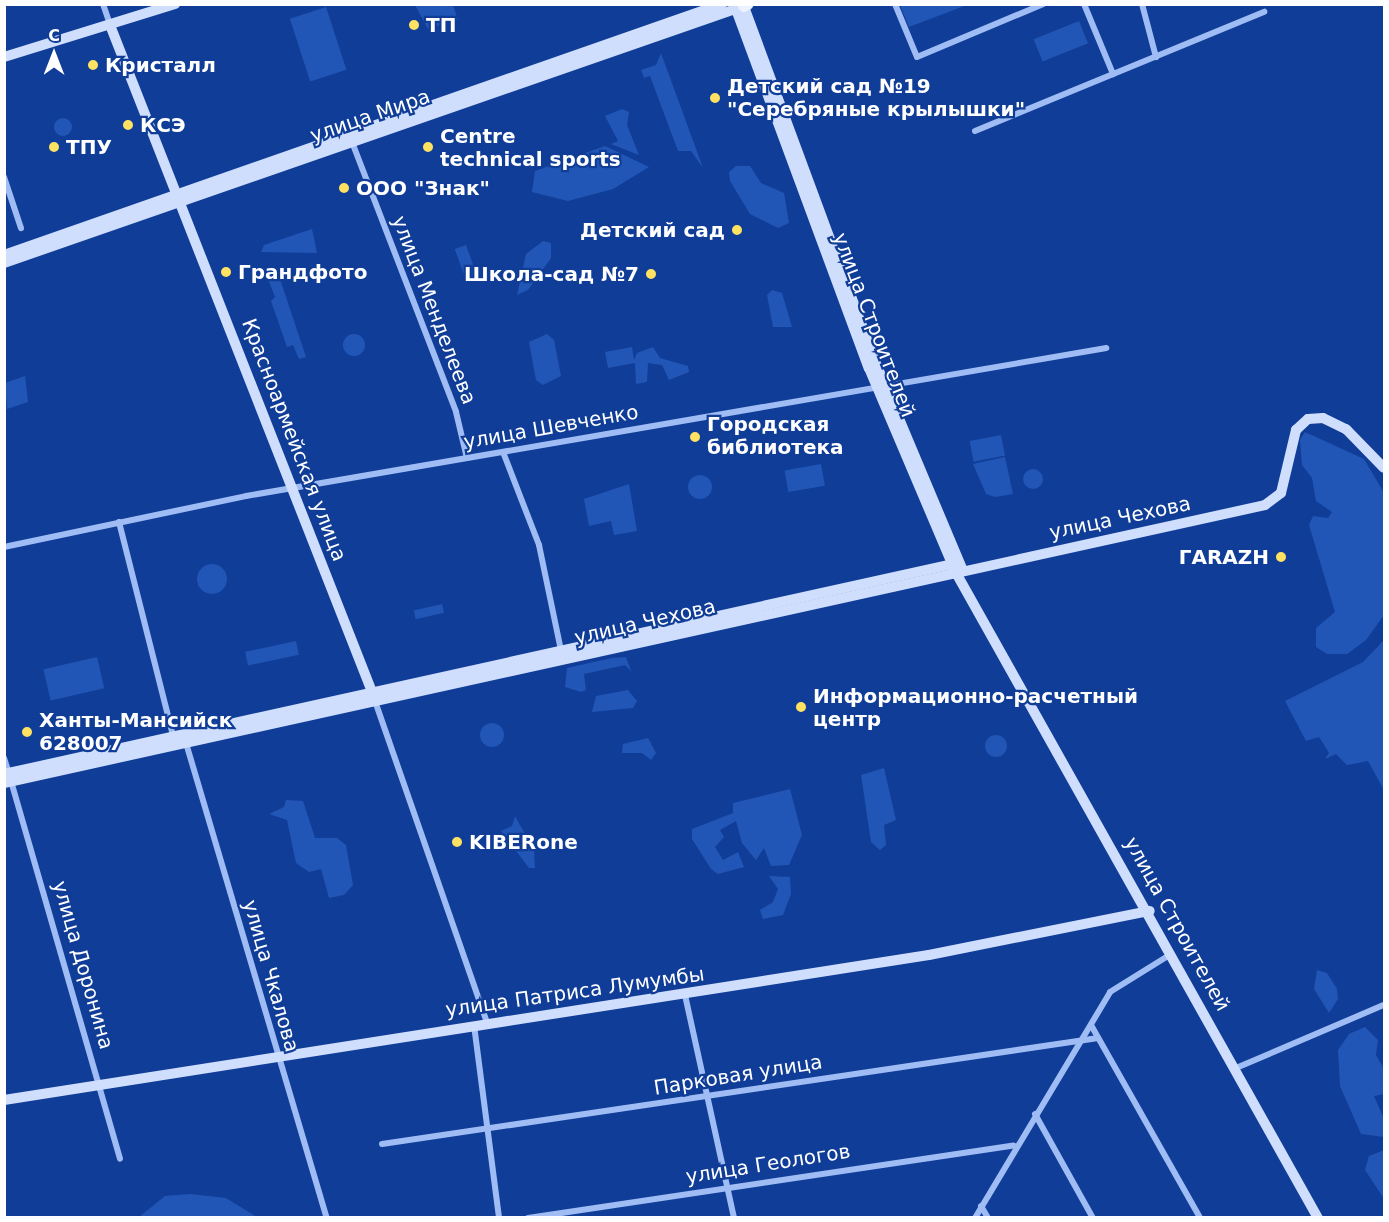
<!DOCTYPE html>
<meta charset="utf-8">
<style>
body{margin:0}
#map{position:relative;width:1389px;height:1222px;overflow:hidden;background:#103d97;font-family:"DejaVu Sans",sans-serif}
div>[style]{position:absolute}
[style*='--x']{left:calc(var(--x)*1px);top:calc(var(--y)*1px);width:calc(var(--w)*1px);rotate:calc(var(--a)*1deg)}
.green>*{inset:0;background:#2256b6;transform-origin:0 0}
.round{border-radius:50%}
.street>*{height:6px;margin:-3px;padding:0 3px;transform-origin:3px;border-radius:3px;background:#9fbdf4}
.secondary>*{height:10px;margin:-5px;padding:0 5px;transform-origin:5px;border-radius:5px;background:#cfdefd}
.primary>*{height:12px;margin:-6px;padding:0 6px;transform-origin:6px;border-radius:6px;background:#ecf2ff}
.dots>*{width:16px;height:16px;translate:-50% -50%;box-sizing:border-box;border:3px solid #103d97;border-radius:50%}
span{translate:-50% -50%;white-space:nowrap;text-align:center;line-height:1.15;-webkit-text-stroke:4.5px #103d97;paint-order:stroke}
.poi-label{font-size:20px;color:#fff;font-weight:700}
.left{translate:0 -50%;text-align:left}
.right{translate:-100% -50%;text-align:right}
.street-label{font-size:20px;color:#fff}
.frame{position:absolute;inset:0;border:6px solid #fff;pointer-events:none}
.north{position:absolute;left:24px;top:24px;width:60px;height:60px;-webkit-text-stroke:4px #103d97;paint-order:stroke;rotate:0deg;font-size:16px;font-weight:700;line-height:24px;text-align:center;color:#fff}
.north::after{content:'';display:block;margin:auto;width:21px;height:27px;background:#fff;clip-path:polygon(50% 0,100% 100%,50% 72%,0 100%)}
</style>
<div id="map">
<div class="green">
<div style="clip-path:polygon(415px 5px,453px 5px,458px 20px,428px 29px)"></div>
<div style="clip-path:polygon(900px 5px,967px 5px,909px 27px)"></div>
<div style="left:326px;top:7px;width:66px;height:38px;rotate:72deg"></div>
<div style="left:1079px;top:21px;width:24px;height:49px;rotate:68deg"></div>
<div style="clip-path:polygon(661px 53px,703px 168px,691px 151px,678px 151px,650px 76px,644px 78px,641px 70px,656px 65px)"></div>
<div style="clip-path:polygon(622px 109px,629px 112px,627px 125px,639px 155px,611px 144px,618px 141px,605px 116px)"></div>
<div class="round" style="left:54px;top:118px;width:18px;height:18px"></div>
<div style="clip-path:polygon(605px 146px,649px 167px,613px 189px,568px 201px,532px 192px,535px 171px)"></div>
<div style="clip-path:polygon(736px 166px,750px 166px,761px 183px,784px 193px,789px 223px,778px 228px,750px 214px,730px 181px,729px 172px)"></div>
<div style="clip-path:polygon(312px 229px,317px 253px,261px 252px,264px 245px)"></div>
<div style="clip-path:polygon(543px 241px,551px 243px,551px 258px,528px 290px,517px 295px,526px 254px)"></div>
<div style="left:466px;top:245px;width:33px;height:12px;rotate:70deg"></div>
<div style="clip-path:polygon(277px 270px,306px 357px,299px 359px,293px 345px,287px 347px,271px 301px,275px 297px,266px 274px)"></div>
<div style="clip-path:polygon(772px 290px,782px 293px,792px 327px,773px 327px,767px 295px)"></div>
<div class="round" style="left:343px;top:334px;width:22px;height:22px"></div>
<div style="clip-path:polygon(547px 334px,554px 340px,561px 376px,543px 385px,536px 380px,529px 342px)"></div>
<div style="clip-path:polygon(632px 347px,634px 360px,637px 353px,653px 347px,660px 358px,688px 366px,689px 372px,669px 380px,662px 365px,648px 363px,647px 382px,636px 384px,635px 363px,608px 368px,605px 352px)"></div>
<div style="clip-path:polygon(25px 376px,28px 402px,7px 409px,5px 383px)"></div>
<div style="clip-path:polygon(1305px 432px,1364px 459px,1384px 493px,1384px 615px,1366px 640px,1347px 654px,1327px 654px,1316px 647px,1316px 628px,1335px 612px,1309px 525px,1313px 516px,1328px 518px,1332px 512px,1316px 501px,1312px 478px,1302px 465px,1300px 440px)"></div>
<div style="left:1001px;top:435px;width:21px;height:32px;rotate:79deg"></div>
<div style="clip-path:polygon(1005px 457px,1013px 494px,995px 497px,986px 494px,973px 464px)"></div>
<div style="left:821px;top:464px;width:22px;height:37px;rotate:80deg"></div>
<div class="round" style="left:1023px;top:469px;width:20px;height:20px"></div>
<div class="round" style="left:688px;top:475px;width:24px;height:24px"></div>
<div style="clip-path:polygon(629px 484px,637px 531px,614px 535px,611px 521px,589px 526px,584px 499px)"></div>
<div class="round" style="left:197px;top:564px;width:30px;height:30px"></div>
<div style="left:442px;top:604px;width:9px;height:29px;rotate:77deg"></div>
<div style="clip-path:polygon(1384px 640px,1384px 790px,1368px 761px,1347px 765px,1336px 754px,1325px 759px,1329px 753px,1319px 737px,1306px 741px,1285px 701px,1363px 662px)"></div>
<div style="left:296px;top:641px;width:14px;height:52px;rotate:78deg"></div>
<div style="left:97px;top:657px;width:32px;height:55px;rotate:77deg"></div>
<div style="clip-path:polygon(612px 658px,626px 657px,631px 671px,625px 665px,584px 674px,586px 690px,581px 692px,565px 687px,567px 668px)"></div>
<div style="clip-path:polygon(628px 690px,637px 701px,633px 708px,592px 712px,596px 696px)"></div>
<div class="round" style="left:480px;top:723px;width:24px;height:24px"></div>
<div class="round" style="left:985px;top:735px;width:22px;height:22px"></div>
<div style="clip-path:polygon(648px 738px,656px 753px,651px 760px,642px 753px,622px 753px,623px 744px)"></div>
<div style="clip-path:polygon(884px 768px,896px 820px,884px 825px,886px 845px,880px 850px,871px 842px,861px 775px)"></div>
<div style="clip-path:polygon(790px 789px,802px 835px,789px 865px,771px 866px,764px 848px,756px 860px,742px 843px,736px 821px,720px 830px,724px 837px,715px 847px,723px 860px,738px 852px,744px 867px,718px 874px,711px 869px,692px 839px,692px 829px,733px 813px,733px 803px)"></div>
<div style="clip-path:polygon(286px 800px,303px 801px,315px 838px,337px 838px,346px 845px,353px 885px,344px 895px,329px 898px,321px 869px,309px 872px,296px 863px,287px 820px,269px 814px,284px 807px)"></div>
<div style="clip-path:polygon(515px 816px,534px 850px,535px 868px,529px 868px,501px 831px,512px 826px)"></div>
<div style="clip-path:polygon(769px 876px,790px 877px,791px 894px,783px 915px,763px 919px,760px 910px,773px 902px,778px 889px)"></div>
<div style="clip-path:polygon(1317px 970px,1327px 973px,1337px 989px,1338px 999px,1329px 1013px,1314px 989px)"></div>
<div style="clip-path:polygon(1365px 1027px,1378px 1040px,1376px 1055px,1384px 1069px,1384px 1094px,1374px 1096px,1384px 1119px,1384px 1137px,1361px 1134px,1340px 1086px,1338px 1050px,1349px 1034px)"></div>
<div style="clip-path:polygon(1384px 1150px,1384px 1199px,1365px 1170px,1369px 1156px)"></div>
<div style="clip-path:polygon(190px 1194px,226px 1198px,257px 1217px,139px 1217px,165px 1196px)"></div>
</div>
<div class="street">
<div style="--x:103;--y:4;--w:21;--a:71"></div>
<div style="--x:895;--y:4;--w:57;--a:67.5"></div>
<div style="--x:917;--y:57;--w:137;--a:-22.8"></div>
<div style="--x:1084;--y:4;--w:76;--a:67.5"></div>
<div style="--x:1142;--y:4;--w:55;--a:75.2"></div>
<div style="--x:975;--y:131;--w:313;--a:-22.4"></div>
<div style="--x:352;--y:142;--w:289;--a:68.9"></div>
<div style="--x:456;--y:412;--w:47;--a:76.6"></div>
<div style="--x:4;--y:177;--w:54;--a:71.6"></div>
<div style="--x:503;--y:452;--w:100;--a:68.8"></div>
<div style="--x:539;--y:545;--w:107;--a:78.2"></div>
<div style="--x:119;--y:522;--w:221;--a:75.8"></div>
<div style="--x:4;--y:547;--w:247;--a:-11.9"></div>
<div style="--x:246;--y:496;--w:873;--a:-9.76"></div>
<div style="--x:375;--y:701;--w:340;--a:70.8"></div>
<div style="--x:186;--y:743;--w:495;--a:73.5"></div>
<div style="--x:4;--y:758;--w:16;--a:72"></div>
<div style="--x:11;--y:781;--w:393;--a:73.9"></div>
<div style="--x:685;--y:995;--w:228;--a:77.6"></div>
<div style="--x:474;--y:1025;--w:195;--a:82.6"></div>
<div style="--x:1091;--y:1025;--w:222;--a:60.5"></div>
<div style="--x:1236;--y:1068;--w:161;--a:-23.1"></div>
<div style="--x:1035;--y:1114;--w:119;--a:60.9"></div>
<div style="--x:382;--y:1144;--w:724;--a:-8.42"></div>
<div style="--x:981;--y:1206;--w:14;--a:60"></div>
<div style="--x:528;--y:1218;--w:491;--a:-8.5"></div>
<div style="--x:975;--y:1218;--w:263;--a:-59.1"></div>
<div style="--x:1110;--y:992;--w:72;--a:-31.9"></div>
</div>
<div class="secondary">
<div style="--x:734;--y:4;--w:388;--a:69.7"></div>
<div style="--x:869;--y:368;--w:220;--a:67"></div>
<div style="--x:955;--y:571;--w:742;--a:60.71"></div>
<div style="--x:743;--y:4;--w:391;--a:69.7"></div>
<div style="--x:879;--y:371;--w:214;--a:67.2"></div>
<div style="--x:110;--y:25;--w:722;--a:68.55"></div>
<div style="--x:4;--y:57;--w:179;--a:-17.2"></div>
<div style="--x:4;--y:255;--w:761;--a:-19.27"></div>
<div style="--x:4;--y:263;--w:780;--a:-19.15"></div>
<div style="--x:4;--y:774;--w:976;--a:-12.48"></div>
<div style="--x:4;--y:783;--w:1291;--a:-12.43"></div>
<div style="--x:1265;--y:505;--w:20;--a:-37"></div>
<div style="--x:1281;--y:493;--w:65;--a:-76.6"></div>
<div style="--x:1296;--y:430;--w:16;--a:-43"></div>
<div style="--x:1308;--y:419;--w:15;--a:-4"></div>
<div style="--x:1323;--y:418;--w:25;--a:26"></div>
<div style="--x:1346;--y:429;--w:54;--a:45.7"></div>
<div style="--x:4;--y:1100;--w:936;--a:-8.91"></div>
<div style="--x:929;--y:955;--w:225;--a:-11.3"></div>
</div>
<div class="primary">
<div style="--x:744;--y:6;--w:4;--a:-27"></div>
</div>
<div class="dots">
<div style="left:414px;top:25px;background:#ffe262"></div>
<div style="left:93px;top:65px;background:#ffe262"></div>
<div style="left:715px;top:98px;background:#ffe262"></div>
<div style="left:128px;top:125px;background:#ffe262"></div>
<div style="left:54px;top:147px;background:#ffe262"></div>
<div style="left:428px;top:147px;background:#ffe262"></div>
<div style="left:344px;top:188px;background:#ffe262"></div>
<div style="left:737px;top:230px;background:#ffe262"></div>
<div style="left:226px;top:272px;background:#ffe262"></div>
<div style="left:651px;top:274px;background:#ffe262"></div>
<div style="left:695px;top:437px;background:#ffe262"></div>
<div style="left:1281px;top:557px;background:#ffe262"></div>
<div style="left:801px;top:707px;background:#ffe262"></div>
<div style="left:27px;top:732px;background:#ffe262"></div>
<div style="left:457px;top:842px;background:#ffe262"></div>
</div>
<div class="poi-label">
<span class="left" style="left:426px;top:25px">ТП</span>
<span class="left" style="left:105px;top:65px">Кристалл</span>
<span class="left" style="left:727px;top:98px">Детский сад №19<br>"Серебряные крылышки"</span>
<span class="left" style="left:140px;top:125px">КСЭ</span>
<span class="left" style="left:440px;top:148px">Centre<br>technical sports</span>
<span class="left" style="left:66px;top:147px">ТПУ</span>
<span class="left" style="left:356px;top:188px">ООО "Знак"</span>
<span class="right" style="left:725px;top:230px">Детский сад</span>
<span class="left" style="left:238px;top:272px">Грандфото</span>
<span class="right" style="left:639px;top:274px">Школа-сад №7</span>
<span class="left" style="left:707px;top:436px">Городская<br>библиотека</span>
<span class="right" style="left:1269px;top:557px">ГARAZH</span>
<span class="left" style="left:813px;top:708px">Информационно-расчетный<br>центр</span>
<span class="left" style="left:39px;top:732px">Ханты-Мансийск<br>628007</span>
<span class="left" style="left:469px;top:842px">KIBERone</span>
</div>
<div class="street-label">
<span style="left:370px;top:116px;rotate:-19deg">улица Мира</span>
<span style="left:434px;top:310px;rotate:69deg">улица Менделеева</span>
<span style="left:874px;top:325px;rotate:69deg">улица Строителей</span>
<span style="left:551px;top:427px;rotate:-10deg">улица Шевченко</span>
<span style="left:294px;top:440px;rotate:69deg">Красноармейская улица</span>
<span style="left:1120px;top:518px;rotate:-12deg">улица Чехова</span>
<span style="left:645px;top:622px;rotate:-13deg">улица Чехова</span>
<span style="left:1177px;top:924px;rotate:61deg">улица Строителей</span>
<span style="left:83px;top:965px;rotate:74deg">улица Доронина</span>
<span style="left:271px;top:976px;rotate:74deg">улица Чкалова</span>
<span style="left:575px;top:992px;rotate:-8deg">улица Патриса Лумумбы</span>
<span style="left:738px;top:1075px;rotate:-9deg">Парковая улица</span>
<span style="left:768px;top:1164px;rotate:-9deg">улица Геологов</span>
</div>
<div class="frame"></div>
<div class="north">С</div>
</div>
